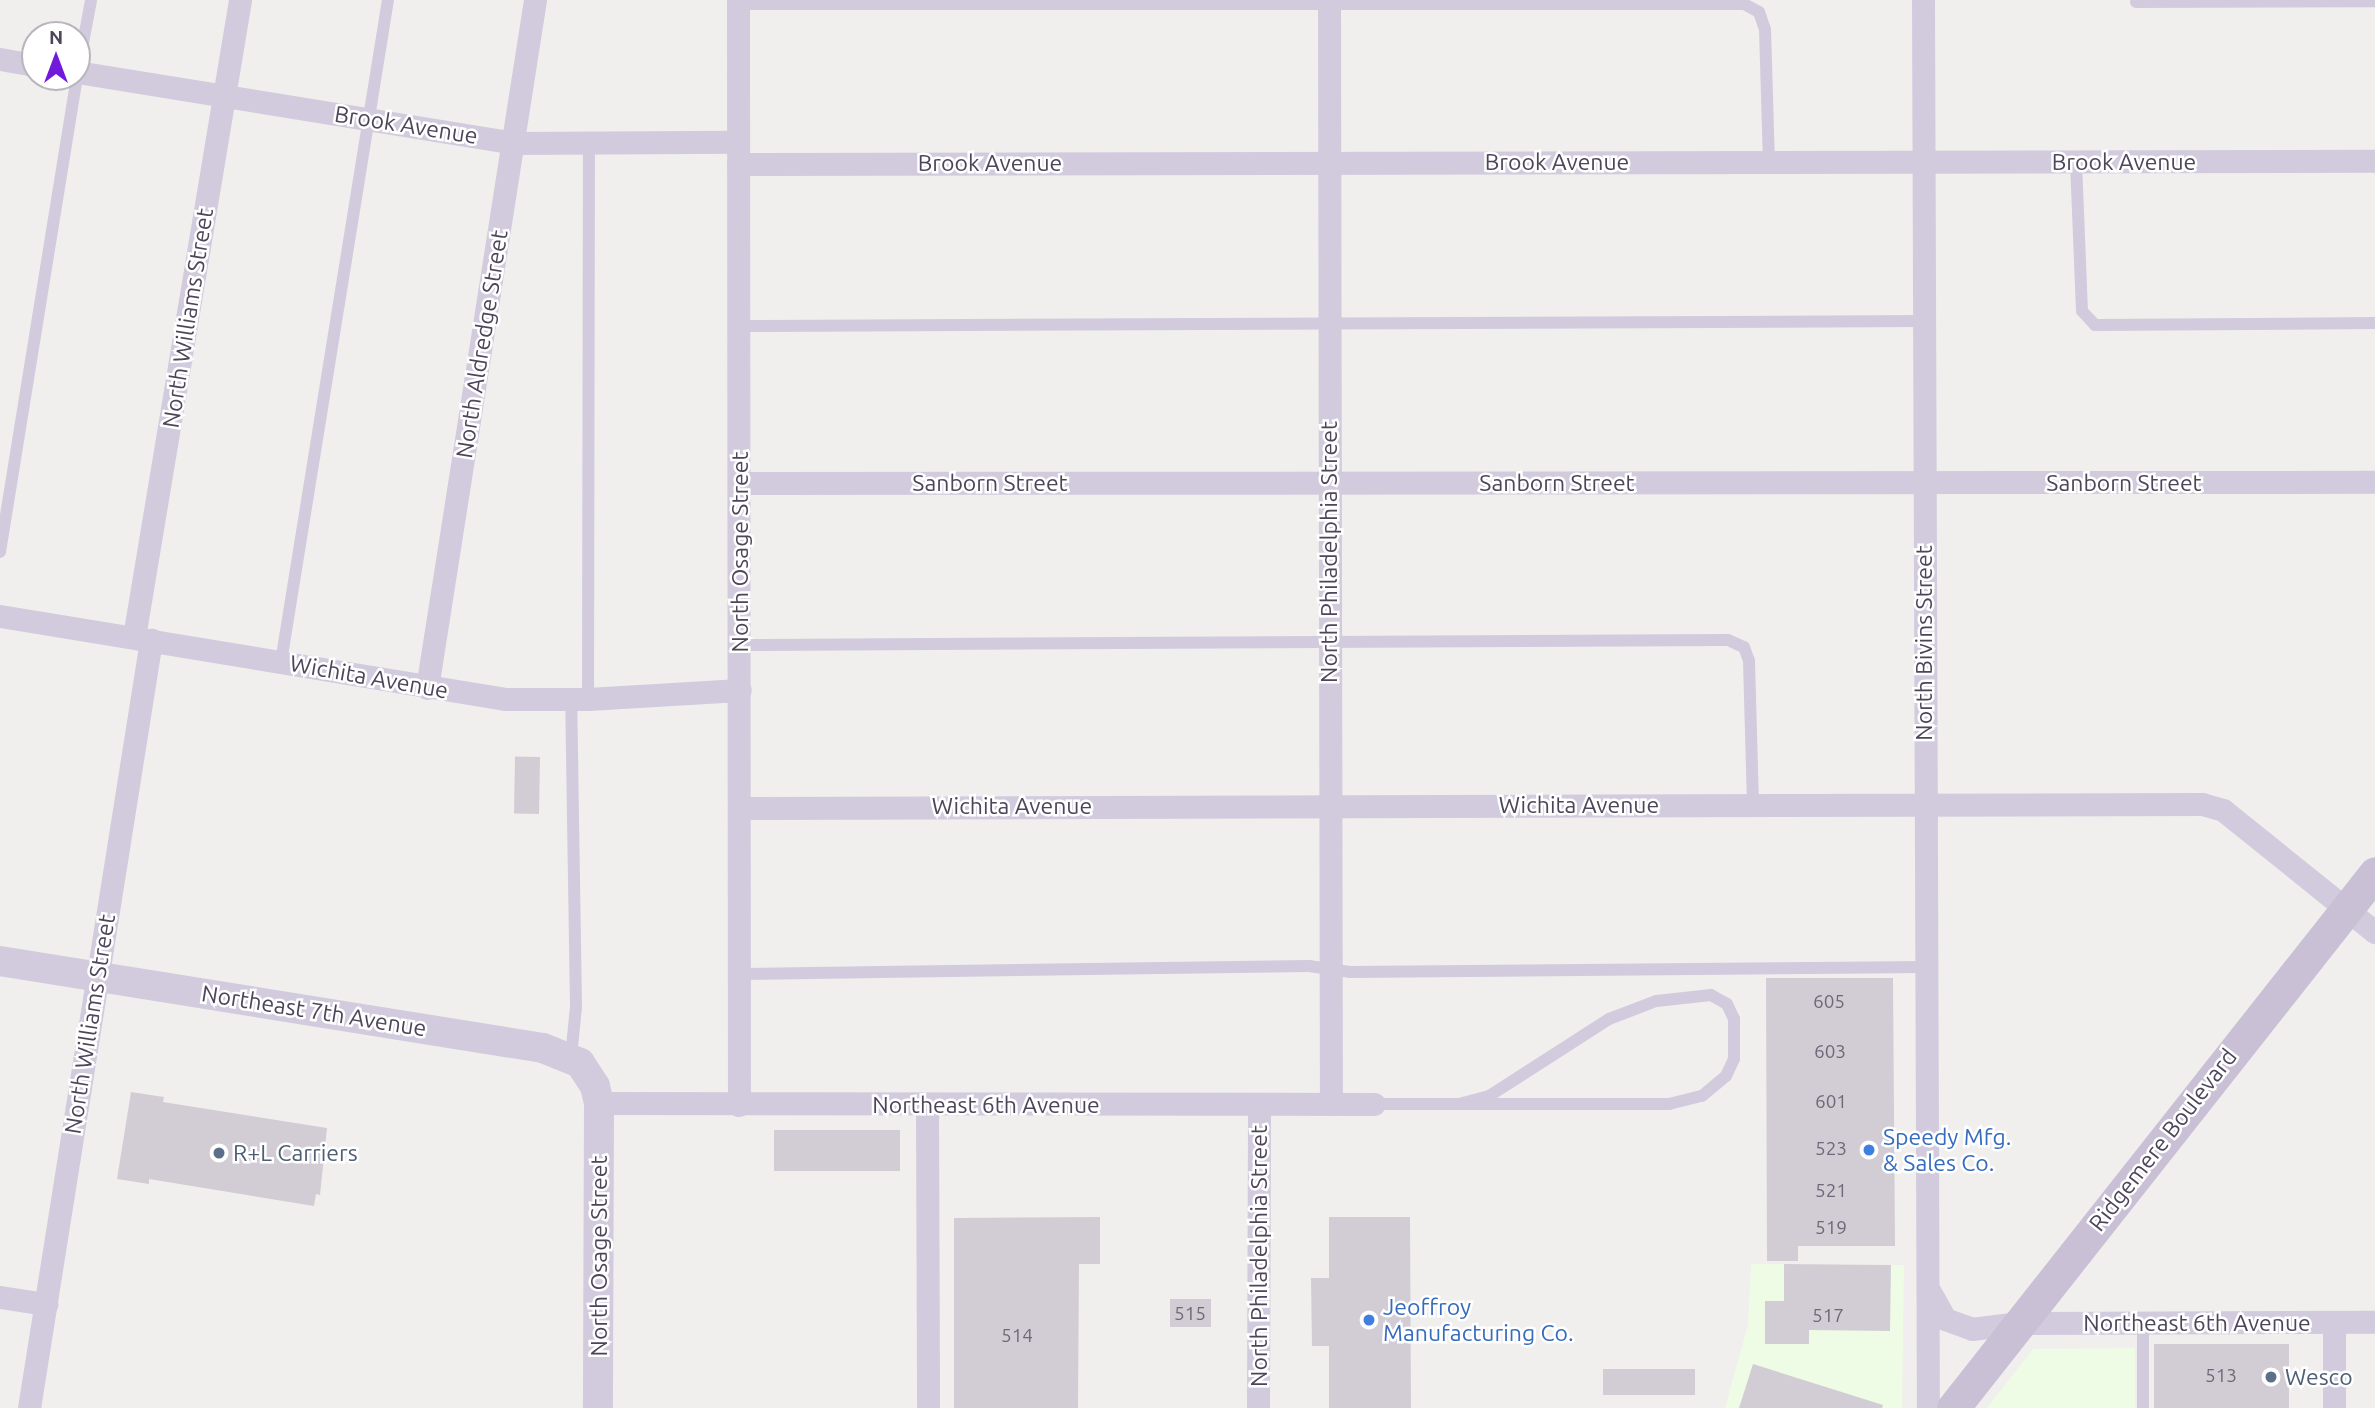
<!DOCTYPE html>
<style>
body{margin:0}
#map{position:relative;width:2375px;height:1408px;overflow:hidden;background:#f0efed;font-family:Ubuntu,sans-serif}
div>[style]{position:absolute}
[style*='--x']{left:calc(var(--x)*1px);top:calc(var(--y)*1px);width:calc(var(--w)*1px);rotate:calc(var(--a)*1deg)}
.commercial>*{inset:0;background:#eefbe5}
.building>*{inset:0;background:#d2cdd5;transform-origin:0 0}
.service>*{height:12px;margin:-6px;padding:0 6px;transform-origin:6px;border-radius:6px;background:#d1cbdd}
.minor>*{height:23px;margin:-11.5px;padding:0 11.5px;transform-origin:11.5px;border-radius:11.5px;background:#d1cbdd}
.tertiary>*{height:30px;margin:-15px;padding:0 15px;transform-origin:15px;border-radius:15px;background:#d1cbdd}
.secondary>*{height:33px;margin:-16.5px;padding:0 16.5px;transform-origin:16.5px;border-radius:16.5px;background:#c9c0d6}
.dots>*{width:19px;height:19px;translate:-50% -50%;box-sizing:border-box;border:4px solid #fff;border-radius:50%}
span{translate:-50% -50%;white-space:nowrap;text-align:center;line-height:1.15;-webkit-text-stroke:5px #fff;paint-order:stroke}
.number-label{font-size:19px;color:#6e6879}
.number-label span{-webkit-text-stroke-width:0}
.street-label{font-size:23px;color:#4d465a}
.shop-label{font-size:23px;color:#366cbe}
.left{translate:0 -50%;text-align:left}
.service-label{font-size:23px;color:#4e5e75}
.north{position:absolute;left:21px;top:21px;width:70px;height:70px;box-sizing:border-box;background:#fff;border:2px solid #b8b5bd;border-radius:50%;rotate:0deg;font-size:19px;font-weight:700;line-height:28px;text-align:center;color:#4d465a}
.north::after{content:'';display:block;margin:auto;width:24px;height:32px;background:#711adc;clip-path:polygon(50% 0,100% 100%,50% 72%,0 100%)}
</style>
<div id="map">
<div class="commercial">
<div style="clip-path:polygon(1751px 1264px,1904px 1265px,1902px 1408px,1725px 1408px,1748px 1325px)"></div>
<div style="clip-path:polygon(2135px 1348px,2135px 1408px,1987px 1408px,2033px 1349px)"></div>
</div>
<div class="building">
<div style="left:540px;top:757px;width:57px;height:25px;rotate:91deg"></div>
<div style="clip-path:polygon(1766px 978px,1893px 978px,1895px 1246px,1798px 1246px,1798px 1261px,1767px 1261px)"></div>
<div style="clip-path:polygon(131px 1092px,164px 1097px,163px 1102px,327px 1128px,320px 1195px,316px 1194px,314px 1206px,149px 1179px,149px 1184px,117px 1179px)"></div>
<div style="left:774px;top:1130px;width:126px;height:41px"></div>
<div style="clip-path:polygon(1100px 1217px,1100px 1264px,1079px 1264px,1078px 1408px,954px 1408px,954px 1218px)"></div>
<div style="clip-path:polygon(1329px 1217px,1410px 1217px,1411px 1408px,1329px 1408px,1329px 1346px,1312px 1346px,1311px 1278px,1329px 1278px)"></div>
<div style="clip-path:polygon(1784px 1264px,1891px 1265px,1890px 1331px,1809px 1330px,1809px 1344px,1765px 1344px,1765px 1301px,1784px 1301px)"></div>
<div style="left:1170px;top:1299px;width:41px;height:28px"></div>
<div style="left:2154px;top:1344px;width:135px;height:64px"></div>
<div style="clip-path:polygon(1753px 1364px,1883px 1405px,1882px 1408px,1739px 1408px)"></div>
<div style="left:1603px;top:1369px;width:92px;height:26px"></div>
</div>
<div class="service">
<div style="--x:2136;--y:2;--w:239;--a:-0.2"></div>
<div style="--x:738;--y:4;--w:1006;--a:0"></div>
<div style="--x:1744;--y:4;--w:17;--a:28"></div>
<div style="--x:1759;--y:12;--w:18;--a:71"></div>
<div style="--x:1765;--y:29;--w:133;--a:88.3"></div>
<div style="--x:77;--y:75;--w:76;--a:-79.4"></div>
<div style="--x:2076;--y:162;--w:149;--a:87.7"></div>
<div style="--x:2082;--y:311;--w:19;--a:47"></div>
<div style="--x:2095;--y:325;--w:280;--a:-0.4"></div>
<div style="--x:739;--y:326;--w:1185;--a:-0.24"></div>
<div style="--x:0;--y:552;--w:481;--a:-80.8"></div>
<div style="--x:740;--y:645;--w:988;--a:-0.29"></div>
<div style="--x:1728;--y:640;--w:17;--a:24"></div>
<div style="--x:1744;--y:647;--w:15;--a:70"></div>
<div style="--x:1749;--y:661;--w:144;--a:88.4"></div>
<div style="--x:281;--y:662;--w:671;--a:-80.82"></div>
<div style="--x:588;--y:699;--w:554;--a:-89.9"></div>
<div style="--x:740;--y:974;--w:569;--a:-0.81"></div>
<div style="--x:1309;--y:966;--w:41;--a:8.3"></div>
<div style="--x:1350;--y:972;--w:577;--a:-0.5"></div>
<div style="--x:571;--y:1057;--w:50;--a:-84.3"></div>
<div style="--x:576;--y:1007;--w:307;--a:-90.9"></div>
<div style="--x:1374;--y:1104;--w:295;--a:0"></div>
<div style="--x:1669;--y:1104;--w:34;--a:-14"></div>
<div style="--x:1702;--y:1096;--w:31;--a:-40"></div>
<div style="--x:1726;--y:1076;--w:19;--a:-65"></div>
<div style="--x:1734;--y:1059;--w:40;--a:-90"></div>
<div style="--x:1734;--y:1019;--w:17;--a:-115"></div>
<div style="--x:1727;--y:1004;--w:18;--a:-151"></div>
<div style="--x:1711;--y:995;--w:55;--a:173.8"></div>
<div style="--x:1656;--y:1001;--w:50;--a:159"></div>
<div style="--x:1609;--y:1019;--w:143;--a:147.3"></div>
<div style="--x:1489;--y:1096;--w:31;--a:165"></div>
<div style="--x:2143;--y:1408;--w:85;--a:-90"></div>
</div>
<div class="minor">
<div style="--x:738;--y:0;--w:1105;--a:89.95"></div>
<div style="--x:1329;--y:0;--w:1104;--a:89.9"></div>
<div style="--x:1923;--y:0;--w:1408;--a:89.8"></div>
<div style="--x:0;--y:59;--w:36;--a:10"></div>
<div style="--x:77;--y:72;--w:443;--a:9.2"></div>
<div style="--x:514;--y:143;--w:224;--a:-0.3"></div>
<div style="--x:738;--y:164;--w:1637;--a:-0.11"></div>
<div style="--x:740;--y:483;--w:1635;--a:-0.04"></div>
<div style="--x:0;--y:616;--w:513;--a:9.32"></div>
<div style="--x:506;--y:699;--w:82;--a:0"></div>
<div style="--x:588;--y:699;--w:152;--a:-3.4"></div>
<div style="--x:134;--y:637;--w:646;--a:-80.55"></div>
<div style="--x:427;--y:688;--w:696;--a:-81.08"></div>
<div style="--x:740;--y:808;--w:1462;--a:-0.16"></div>
<div style="--x:2202;--y:804;--w:22;--a:16"></div>
<div style="--x:2223;--y:810;--w:195;--a:38.8"></div>
<div style="--x:599;--y:1103;--w:775;--a:0.07"></div>
<div style="--x:927;--y:1105;--w:303;--a:89.8"></div>
<div style="--x:1929;--y:1290;--w:33;--a:61"></div>
<div style="--x:1945;--y:1319;--w:29;--a:20"></div>
<div style="--x:1972;--y:1329;--w:47;--a:-7.3"></div>
<div style="--x:2019;--y:1323;--w:356;--a:-0.2"></div>
<div style="--x:0;--y:1297;--w:47;--a:8.7"></div>
<div style="--x:2334;--y:1322;--w:86;--a:90"></div>
<div style="--x:29;--y:1408;--w:778;--a:-80.97"></div>
<div style="--x:1258;--y:1408;--w:304;--a:-89.8"></div>
</div>
<div class="tertiary">
<div style="--x:0;--y:961;--w:550;--a:9.1"></div>
<div style="--x:543;--y:1048;--w:40;--a:22"></div>
<div style="--x:580;--y:1063;--w:27;--a:57"></div>
<div style="--x:595;--y:1086;--w:17;--a:77"></div>
<div style="--x:599;--y:1103;--w:305;--a:90.2"></div>
</div>
<div class="secondary">
<div style="--x:1953;--y:1408;--w:681;--a:-51.73"></div>
</div>
<div class="dots">
<div style="left:1869px;top:1150px;background:#3f7fe0"></div>
<div style="left:219px;top:1153px;background:#5c6f8a"></div>
<div style="left:1369px;top:1320px;background:#3f7fe0"></div>
<div style="left:2271px;top:1377px;background:#5c6f8a"></div>
</div>
<div class="number-label">
<span style="left:1829px;top:1002px">605</span>
<span style="left:1830px;top:1052px">603</span>
<span style="left:1831px;top:1102px">601</span>
<span style="left:1831px;top:1149px">523</span>
<span style="left:1831px;top:1191px">521</span>
<span style="left:1831px;top:1228px">519</span>
<span style="left:1190px;top:1314px">515</span>
<span style="left:1828px;top:1316px">517</span>
<span style="left:1017px;top:1336px">514</span>
<span style="left:2221px;top:1376px">513</span>
</div>
<div class="street-label">
<span style="left:406px;top:125px;rotate:9deg">Brook Avenue</span>
<span style="left:1557px;top:162px">Brook Avenue</span>
<span style="left:2124px;top:162px">Brook Avenue</span>
<span style="left:990px;top:163px">Brook Avenue</span>
<span style="left:188px;top:318px;rotate:-81deg">North Williams Street</span>
<span style="left:482px;top:344px;rotate:-81deg">North Aldredge Street</span>
<span style="left:990px;top:483px">Sanborn Street</span>
<span style="left:1557px;top:483px">Sanborn Street</span>
<span style="left:2124px;top:483px">Sanborn Street</span>
<span style="left:740px;top:552px;rotate:-90deg">North Osage Street</span>
<span style="left:1329px;top:552px;rotate:-90deg">North Philadelphia Street</span>
<span style="left:1924px;top:643px;rotate:-90deg">North Bivins Street</span>
<span style="left:369px;top:677px;rotate:10deg">Wichita Avenue</span>
<span style="left:1579px;top:805px">Wichita Avenue</span>
<span style="left:1012px;top:806px">Wichita Avenue</span>
<span style="left:314px;top:1011px;rotate:9deg">Northeast 7th Avenue</span>
<span style="left:90px;top:1024px;rotate:-81deg">North Williams Street</span>
<span style="left:986px;top:1105px">Northeast 6th Avenue</span>
<span style="left:2163px;top:1140px;rotate:-52deg">Ridgemere Boulevard</span>
<span style="left:599px;top:1256px;rotate:-90deg">North Osage Street</span>
<span style="left:1259px;top:1256px;rotate:-90deg">North Philadelphia Street</span>
<span style="left:2197px;top:1323px">Northeast 6th Avenue</span>
</div>
<div class="shop-label">
<span class="left" style="left:1883px;top:1150px">Speedy Mfg.<br>&amp; Sales Co.</span>
<span class="left" style="left:1383px;top:1320px">Jeoffroy<br>Manufacturing Co.</span>
</div>
<div class="service-label">
<span class="left" style="left:233px;top:1153px">R+L Carriers</span>
<span class="left" style="left:2285px;top:1377px">Wesco</span>
</div>
<div class="north">N</div>
</div>
